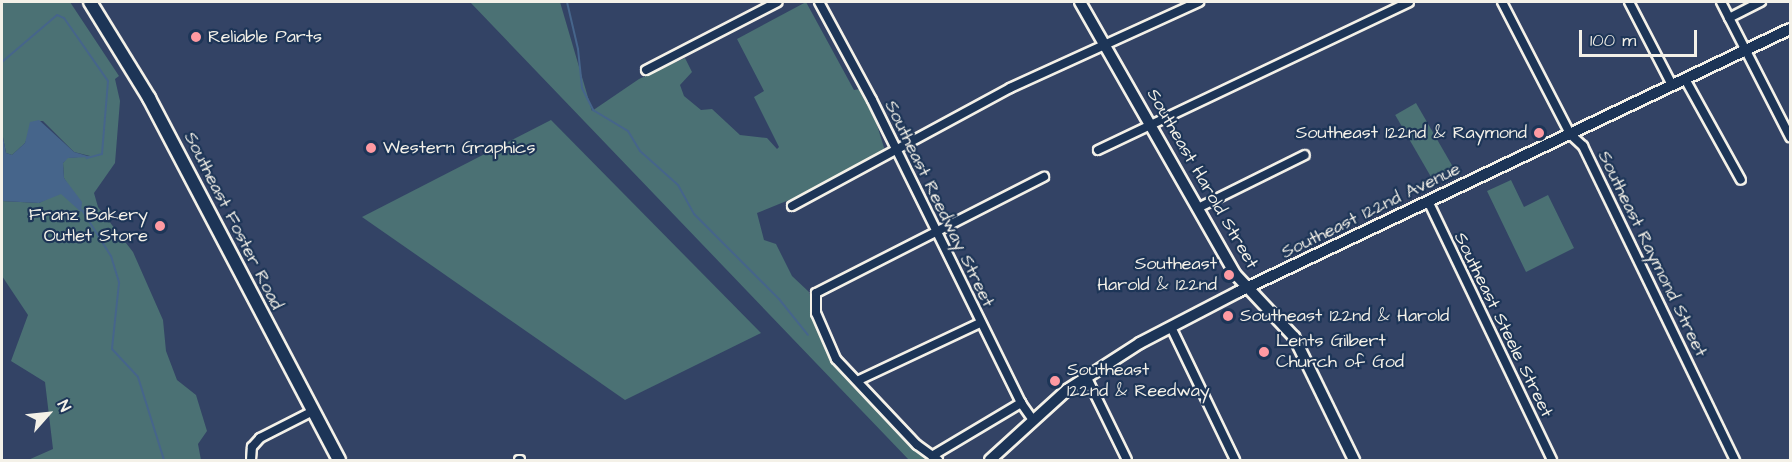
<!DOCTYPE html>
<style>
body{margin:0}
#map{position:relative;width:1792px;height:462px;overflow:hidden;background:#334365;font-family:"Architects Daughter",sans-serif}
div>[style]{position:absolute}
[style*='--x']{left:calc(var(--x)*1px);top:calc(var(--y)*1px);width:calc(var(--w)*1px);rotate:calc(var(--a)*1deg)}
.green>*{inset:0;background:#4b7174;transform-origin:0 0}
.water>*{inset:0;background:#46658b}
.stream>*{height:2px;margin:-1px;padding:0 1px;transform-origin:1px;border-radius:1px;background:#46658b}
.roads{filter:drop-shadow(2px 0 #f4f1e8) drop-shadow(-2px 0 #f4f1e8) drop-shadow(0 2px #f4f1e8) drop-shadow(0 -2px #f4f1e8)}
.street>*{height:8px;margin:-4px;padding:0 4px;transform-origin:4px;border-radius:4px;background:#1d3557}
.secondary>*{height:10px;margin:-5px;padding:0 5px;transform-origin:5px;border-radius:5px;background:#1d3557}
.primary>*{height:12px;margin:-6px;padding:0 6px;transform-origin:6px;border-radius:6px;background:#1d3557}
.dots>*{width:16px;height:16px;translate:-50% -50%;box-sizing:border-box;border:3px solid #1d3557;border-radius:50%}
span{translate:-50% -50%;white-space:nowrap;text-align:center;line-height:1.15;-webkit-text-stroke:4.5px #1d3557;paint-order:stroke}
.poi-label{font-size:18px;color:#f4f1e8}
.left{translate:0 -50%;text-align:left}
.right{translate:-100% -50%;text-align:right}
.street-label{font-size:18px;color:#f4f1e8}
.frame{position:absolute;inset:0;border:3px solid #f4f1e8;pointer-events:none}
.north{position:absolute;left:18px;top:384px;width:60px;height:60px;-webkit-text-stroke:4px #1d3557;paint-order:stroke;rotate:63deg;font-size:16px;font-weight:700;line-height:24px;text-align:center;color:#f4f1e8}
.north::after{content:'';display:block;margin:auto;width:21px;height:27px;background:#f4f1e8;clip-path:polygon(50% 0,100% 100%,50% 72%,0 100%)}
.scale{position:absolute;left:1579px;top:30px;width:118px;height:27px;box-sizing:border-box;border:3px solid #f4f1e8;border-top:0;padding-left:8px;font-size:18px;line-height:21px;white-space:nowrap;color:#f4f1e8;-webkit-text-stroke:4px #1d3557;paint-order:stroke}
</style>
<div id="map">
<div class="green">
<div style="clip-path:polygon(2px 2px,70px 2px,119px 76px,115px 79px,120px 101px,115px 163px,94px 193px,98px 207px,133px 252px,163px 320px,166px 351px,177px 380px,196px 395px,207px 431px,198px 444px,201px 460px,28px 460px,53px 449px,45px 382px,11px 361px,28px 315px,2px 276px,2px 201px,39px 203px,56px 194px,73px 193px,64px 178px,63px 163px,67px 158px,90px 156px,74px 152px,43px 121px,35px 121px,25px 143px,12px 155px,6px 153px,2px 132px)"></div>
<div style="clip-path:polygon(470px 2px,560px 2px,592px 111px,639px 79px,685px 58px,692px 72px,680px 85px,684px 96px,701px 110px,712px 109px,740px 135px,767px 138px,777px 149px,779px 147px,754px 97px,764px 91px,737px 39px,806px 2px,854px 90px,860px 89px,873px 112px,886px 154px,833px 182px,757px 213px,764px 240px,776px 244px,792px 276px,809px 292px,819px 334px,832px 359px,928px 460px,909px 460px)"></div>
<div style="left:1416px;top:103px;width:76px;height:24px;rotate:60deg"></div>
<div style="clip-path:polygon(551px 120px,761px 333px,625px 400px,362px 217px)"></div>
<div style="clip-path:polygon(1511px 180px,1524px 207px,1548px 195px,1574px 248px,1526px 272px,1487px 191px)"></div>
</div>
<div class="water">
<div style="clip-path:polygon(39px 120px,74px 152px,91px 157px,68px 158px,63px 163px,64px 178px,82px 202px,81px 212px,61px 194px,39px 203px,2px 201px,2px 132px,6px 153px,12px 155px,25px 143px,30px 122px)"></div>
</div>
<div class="stream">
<div style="--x:567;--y:2;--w:48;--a:76.8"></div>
<div style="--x:578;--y:49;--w:39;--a:84"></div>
<div style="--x:582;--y:88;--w:25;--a:63"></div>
<div style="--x:593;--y:110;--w:41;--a:31"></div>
<div style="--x:628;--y:131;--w:23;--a:59"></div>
<div style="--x:640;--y:151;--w:51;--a:41.8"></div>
<div style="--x:678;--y:185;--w:33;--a:61"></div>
<div style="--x:694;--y:214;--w:120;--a:45"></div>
<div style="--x:779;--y:299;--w:46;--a:51.1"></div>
<div style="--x:2;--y:62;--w:72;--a:-40.5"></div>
<div style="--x:57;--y:15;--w:8;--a:23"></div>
<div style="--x:64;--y:18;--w:77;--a:55.1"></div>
<div style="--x:108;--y:81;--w:73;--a:94.7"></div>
<div style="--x:102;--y:154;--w:16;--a:165"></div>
<div style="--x:82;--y:210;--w:54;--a:57.8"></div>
<div style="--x:111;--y:256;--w:28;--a:73"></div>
<div style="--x:119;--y:283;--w:66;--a:96.1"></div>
<div style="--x:112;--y:349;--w:38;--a:47"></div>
<div style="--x:138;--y:377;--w:87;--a:72.6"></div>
</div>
<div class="roads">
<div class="street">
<div style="--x:819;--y:2;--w:111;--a:61.6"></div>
<div style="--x:872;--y:100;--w:338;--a:63.8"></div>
<div style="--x:1021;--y:403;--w:19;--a:55"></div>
<div style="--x:1502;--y:2;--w:148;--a:62.7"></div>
<div style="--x:1570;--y:134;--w:18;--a:43"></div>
<div style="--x:1583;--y:146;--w:349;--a:64.2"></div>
<div style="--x:1629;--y:2;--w:93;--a:62.6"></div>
<div style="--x:1721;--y:2;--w:152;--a:62.9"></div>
<div style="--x:1729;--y:18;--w:36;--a:-27"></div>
<div style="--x:646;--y:70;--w:148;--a:-27.3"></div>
<div style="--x:1685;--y:79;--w:115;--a:61"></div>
<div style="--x:1098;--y:150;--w:344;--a:-25.4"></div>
<div style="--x:1428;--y:201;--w:287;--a:64.4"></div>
<div style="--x:792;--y:206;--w:248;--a:-28.4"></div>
<div style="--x:1010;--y:88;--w:208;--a:-24.5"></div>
<div style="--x:1198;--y:208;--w:119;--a:-26.4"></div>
<div style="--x:1171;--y:327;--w:148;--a:64.3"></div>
<div style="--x:1086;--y:376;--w:93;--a:64"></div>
<div style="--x:859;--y:380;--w:134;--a:-25.2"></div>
<div style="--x:932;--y:456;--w:104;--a:-30.8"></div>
<div style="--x:251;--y:460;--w:13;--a:-86"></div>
<div style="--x:252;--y:447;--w:12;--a:-48"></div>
<div style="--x:260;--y:438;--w:59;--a:-27"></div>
<div style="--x:519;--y:460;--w:1;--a:0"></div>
<div style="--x:938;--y:460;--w:26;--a:-144"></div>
<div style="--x:917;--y:445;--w:118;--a:-133.3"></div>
<div style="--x:836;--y:359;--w:50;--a:-113.5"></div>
<div style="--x:816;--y:313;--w:20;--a:-90"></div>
<div style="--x:816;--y:293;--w:256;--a:-27"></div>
</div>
<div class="secondary">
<div style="--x:1080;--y:2;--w:314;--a:60.3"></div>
<div style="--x:1236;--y:275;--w:85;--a:46.9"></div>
<div style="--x:1294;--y:337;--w:137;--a:64"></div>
<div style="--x:990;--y:460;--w:104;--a:-42.3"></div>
<div style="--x:1067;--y:390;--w:87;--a:-32.8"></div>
<div style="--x:1140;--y:343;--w:110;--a:-27.5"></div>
<div style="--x:1238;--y:292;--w:611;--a:-25.48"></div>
</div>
<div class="primary">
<div style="--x:90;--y:2;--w:113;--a:58.4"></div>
<div style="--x:149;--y:98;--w:409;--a:62.3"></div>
</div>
</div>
<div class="dots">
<div style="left:196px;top:37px;background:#ff9aa2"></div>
<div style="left:1539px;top:133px;background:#ff9aa2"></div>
<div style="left:371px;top:148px;background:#ff9aa2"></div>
<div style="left:160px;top:226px;background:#ff9aa2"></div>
<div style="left:1229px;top:275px;background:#ff9aa2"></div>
<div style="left:1228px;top:316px;background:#ff9aa2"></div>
<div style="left:1264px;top:352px;background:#ff9aa2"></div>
<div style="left:1055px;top:381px;background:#ff9aa2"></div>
</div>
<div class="poi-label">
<span class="left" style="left:208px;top:37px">Reliable Parts</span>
<span class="right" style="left:1527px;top:133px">Southeast 122nd &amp; Raymond</span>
<span class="left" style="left:383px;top:148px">Western Graphics</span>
<span class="right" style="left:148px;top:226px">Franz Bakery<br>Outlet Store</span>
<span class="right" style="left:1217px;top:275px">Southeast<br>Harold &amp; 122nd</span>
<span class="left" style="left:1240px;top:316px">Southeast 122nd &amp; Harold</span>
<span class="left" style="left:1276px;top:352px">Lents Gilbert<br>Church of God</span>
<span class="left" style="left:1067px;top:381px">Southeast<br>122nd &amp; Reedway</span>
</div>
<div class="street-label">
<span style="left:1202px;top:179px;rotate:60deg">Southeast Harold Street</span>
<span style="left:939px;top:204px;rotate:64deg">Southeast Reedway Street</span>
<span style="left:1371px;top:211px;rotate:-26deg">Southeast 122nd Avenue</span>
<span style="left:233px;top:221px;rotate:63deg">Southeast Foster Road</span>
<span style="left:1652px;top:254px;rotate:64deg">Southeast Raymond Street</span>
<span style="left:1503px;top:325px;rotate:64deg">Southeast Steele Street</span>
</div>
<div class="frame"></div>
<div class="north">N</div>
<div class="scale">100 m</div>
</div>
